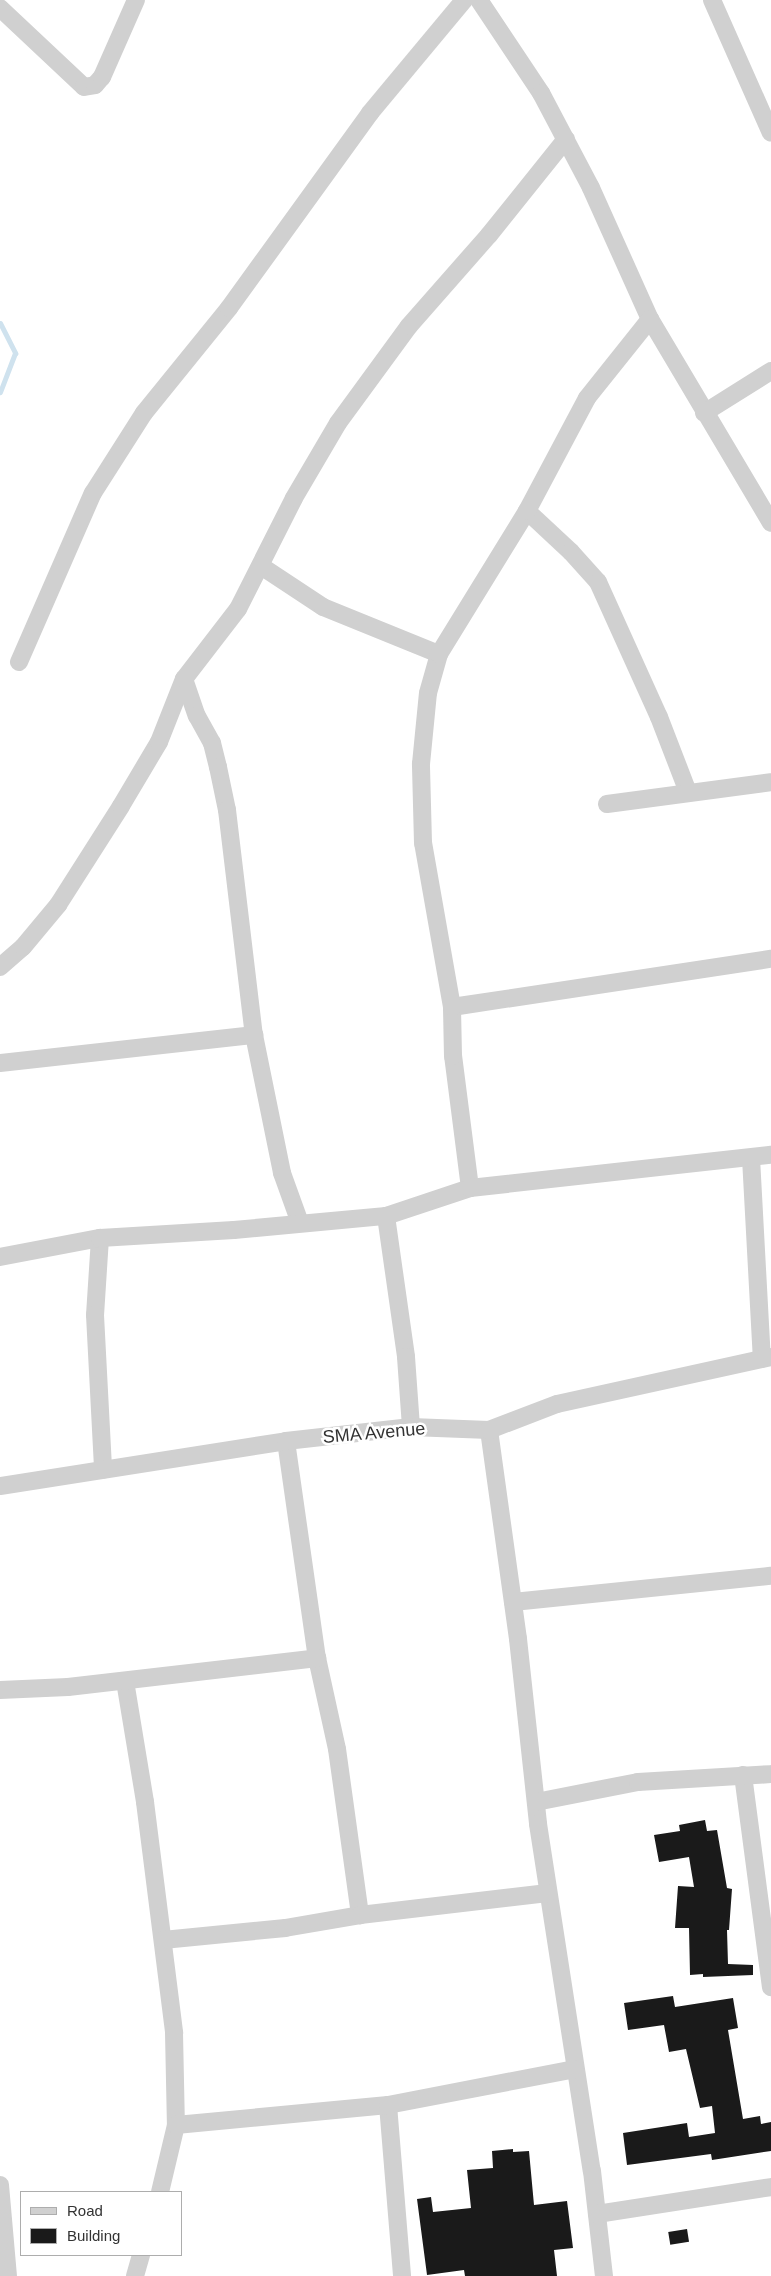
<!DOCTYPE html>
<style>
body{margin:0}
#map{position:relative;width:771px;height:2276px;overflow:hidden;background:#fff;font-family:Arial,sans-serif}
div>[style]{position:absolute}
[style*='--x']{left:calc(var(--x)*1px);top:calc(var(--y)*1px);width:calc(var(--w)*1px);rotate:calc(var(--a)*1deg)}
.stream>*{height:5px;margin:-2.5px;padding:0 2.5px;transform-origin:2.5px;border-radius:2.5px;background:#cfe2ee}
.building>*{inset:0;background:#1a1a1a;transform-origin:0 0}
.street>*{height:18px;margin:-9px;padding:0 9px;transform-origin:9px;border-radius:9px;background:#d0d0d0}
span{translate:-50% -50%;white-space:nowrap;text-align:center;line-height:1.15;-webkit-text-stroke:5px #fff;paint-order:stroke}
.street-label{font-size:18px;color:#333}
.legend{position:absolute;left:20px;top:2191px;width:162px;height:65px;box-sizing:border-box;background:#fff;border:1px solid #adadad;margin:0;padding:6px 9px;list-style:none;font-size:15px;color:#333}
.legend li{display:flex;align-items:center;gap:10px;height:25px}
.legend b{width:25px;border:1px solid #adadad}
</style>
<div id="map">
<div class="stream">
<div style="--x:0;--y:323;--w:34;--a:63"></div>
<div style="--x:15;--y:353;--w:42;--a:111"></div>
</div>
<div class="building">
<div style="clip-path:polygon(705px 1820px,707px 1831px,717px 1830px,727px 1888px,732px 1889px,729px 1930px,727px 1930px,728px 1964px,753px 1965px,753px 1975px,703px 1977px,703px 1974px,690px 1975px,689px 1928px,675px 1928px,678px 1886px,694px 1887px,689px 1857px,659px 1862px,654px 1835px,680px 1831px,679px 1825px)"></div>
<div style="clip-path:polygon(673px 1996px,675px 2007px,733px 1998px,738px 2028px,728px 2030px,743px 2119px,760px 2116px,761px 2124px,771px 2122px,771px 2151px,712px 2160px,711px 2154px,627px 2165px,623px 2133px,687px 2123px,689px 2137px,715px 2133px,712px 2106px,700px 2108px,686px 2049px,669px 2052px,664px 2025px,628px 2030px,624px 2003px)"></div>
<div style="clip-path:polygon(513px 2149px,513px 2152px,529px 2151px,534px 2205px,567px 2201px,573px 2248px,554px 2250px,557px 2276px,465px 2276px,464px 2270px,427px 2275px,417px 2199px,431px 2197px,433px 2212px,471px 2208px,467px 2170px,493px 2168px,492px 2151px)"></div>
<div style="left:687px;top:2229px;width:13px;height:19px;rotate:81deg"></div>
</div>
<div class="street">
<div style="--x:479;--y:0;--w:112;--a:56.3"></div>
<div style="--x:541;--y:93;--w:107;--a:62.2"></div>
<div style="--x:591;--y:188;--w:144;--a:65.8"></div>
<div style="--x:650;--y:319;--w:237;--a:59.3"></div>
<div style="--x:712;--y:0;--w:145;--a:66.1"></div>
<div style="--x:0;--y:8;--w:115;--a:43.2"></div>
<div style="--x:84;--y:87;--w:11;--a:-10"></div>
<div style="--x:95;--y:85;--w:11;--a:-49"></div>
<div style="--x:102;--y:77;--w:84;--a:-66.2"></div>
<div style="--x:704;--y:413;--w:79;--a:-32.1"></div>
<div style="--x:527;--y:511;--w:60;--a:43"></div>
<div style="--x:571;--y:552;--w:40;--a:48"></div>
<div style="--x:598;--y:582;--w:148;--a:65.7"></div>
<div style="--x:659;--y:717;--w:80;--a:68.9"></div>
<div style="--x:261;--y:566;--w:74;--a:33.5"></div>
<div style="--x:323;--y:607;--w:125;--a:22.1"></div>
<div style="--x:19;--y:662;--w:184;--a:-66.4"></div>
<div style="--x:93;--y:493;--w:95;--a:-57.5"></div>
<div style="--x:144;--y:413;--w:135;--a:-51"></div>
<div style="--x:229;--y:308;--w:241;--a:-54.1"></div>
<div style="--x:370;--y:113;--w:147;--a:-50.2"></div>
<div style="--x:184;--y:679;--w:39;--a:71"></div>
<div style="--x:197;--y:716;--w:31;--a:61"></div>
<div style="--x:212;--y:743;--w:25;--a:76"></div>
<div style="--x:218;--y:767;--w:44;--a:78.2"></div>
<div style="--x:227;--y:810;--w:227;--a:83.2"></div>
<div style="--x:254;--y:1035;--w:141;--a:78.5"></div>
<div style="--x:282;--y:1173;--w:53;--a:70.2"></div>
<div style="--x:607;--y:804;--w:165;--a:-7.6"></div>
<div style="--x:0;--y:967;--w:30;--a:-41"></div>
<div style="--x:23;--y:947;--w:55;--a:-50.2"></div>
<div style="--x:58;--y:905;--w:117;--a:-57.5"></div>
<div style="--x:121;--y:806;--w:74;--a:-59.3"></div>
<div style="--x:159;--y:742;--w:68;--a:-68.4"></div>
<div style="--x:184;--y:679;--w:88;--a:-52.4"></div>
<div style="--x:238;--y:609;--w:124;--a:-63.2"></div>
<div style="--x:294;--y:498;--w:87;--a:-59.6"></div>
<div style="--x:338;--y:423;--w:120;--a:-53.8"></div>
<div style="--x:409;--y:326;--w:121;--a:-48.7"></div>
<div style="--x:489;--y:235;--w:123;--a:-51.3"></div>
<div style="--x:452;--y:1007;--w:323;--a:-8.6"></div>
<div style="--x:0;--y:1063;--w:256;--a:-6.3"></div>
<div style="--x:751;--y:1158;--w:201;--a:86.9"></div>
<div style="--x:470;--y:1188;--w:133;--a:-97.3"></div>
<div style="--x:453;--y:1056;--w:49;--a:-91.2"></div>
<div style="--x:452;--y:1007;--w:167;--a:-100"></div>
<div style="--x:423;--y:843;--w:79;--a:-91.5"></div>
<div style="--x:421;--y:764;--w:71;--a:-84.4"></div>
<div style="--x:428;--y:693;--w:41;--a:-74.2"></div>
<div style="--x:439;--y:654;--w:168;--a:-58.4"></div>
<div style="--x:527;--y:511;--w:128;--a:-62"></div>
<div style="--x:587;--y:398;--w:101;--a:-51.4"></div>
<div style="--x:386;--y:1216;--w:142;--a:81.9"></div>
<div style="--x:406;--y:1357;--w:70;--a:85.9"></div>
<div style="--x:100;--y:1238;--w:77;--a:93.7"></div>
<div style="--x:95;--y:1315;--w:155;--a:87"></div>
<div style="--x:0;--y:1257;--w:102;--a:-10.8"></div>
<div style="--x:100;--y:1238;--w:134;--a:-3.4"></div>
<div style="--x:234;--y:1230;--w:153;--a:-5.3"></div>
<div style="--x:386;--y:1216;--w:89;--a:-18.4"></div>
<div style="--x:470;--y:1188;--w:303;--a:-6.3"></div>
<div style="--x:489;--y:1430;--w:211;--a:82.1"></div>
<div style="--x:518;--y:1639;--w:186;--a:83.8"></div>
<div style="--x:538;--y:1824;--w:351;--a:81.2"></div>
<div style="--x:592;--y:2171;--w:106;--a:83.5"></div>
<div style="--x:286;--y:1441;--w:219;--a:81.9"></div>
<div style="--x:317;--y:1658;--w:93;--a:77.6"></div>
<div style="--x:337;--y:1749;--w:168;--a:82.1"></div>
<div style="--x:0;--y:1486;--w:290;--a:-8.9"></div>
<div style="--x:286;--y:1441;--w:126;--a:-6.4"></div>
<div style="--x:411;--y:1427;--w:78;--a:2.2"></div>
<div style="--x:489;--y:1430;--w:73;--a:-20.9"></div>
<div style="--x:557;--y:1404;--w:219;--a:-12.4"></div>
<div style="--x:513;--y:1602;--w:259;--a:-5.8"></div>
<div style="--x:125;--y:1681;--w:123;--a:80.6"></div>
<div style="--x:145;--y:1802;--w:233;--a:82.8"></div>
<div style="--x:174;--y:2033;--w:92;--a:88.8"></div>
<div style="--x:176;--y:2125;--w:69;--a:103.4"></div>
<div style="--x:0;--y:1690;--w:68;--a:-2.5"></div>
<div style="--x:68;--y:1687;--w:251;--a:-6.6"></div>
<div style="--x:743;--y:1775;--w:214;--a:82.5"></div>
<div style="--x:536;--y:1802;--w:104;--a:-11.1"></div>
<div style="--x:638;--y:1782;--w:133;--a:-3.4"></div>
<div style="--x:163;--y:1940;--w:123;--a:-5.6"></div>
<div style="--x:285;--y:1928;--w:76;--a:-9.8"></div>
<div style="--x:360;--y:1915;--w:189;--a:-6.7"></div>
<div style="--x:388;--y:2105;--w:172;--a:85.3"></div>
<div style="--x:176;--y:2125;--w:213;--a:-5.4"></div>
<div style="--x:388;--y:2105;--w:190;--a:-10.9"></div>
<div style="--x:0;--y:2185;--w:91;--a:85"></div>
<div style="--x:597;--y:2214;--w:176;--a:-8.8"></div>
<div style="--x:135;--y:2276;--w:22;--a:-74"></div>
</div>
<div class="street-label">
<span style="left:374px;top:1433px;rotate:-5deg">SMA Avenue</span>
</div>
<ul class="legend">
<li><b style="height:6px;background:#d0d0d0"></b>Road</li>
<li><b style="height:14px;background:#1a1a1a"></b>Building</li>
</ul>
</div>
